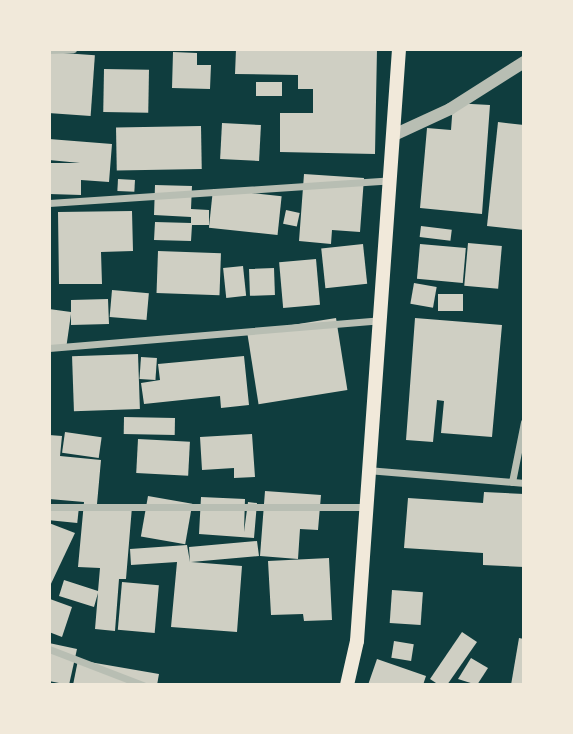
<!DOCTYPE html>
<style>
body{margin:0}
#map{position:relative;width:573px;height:734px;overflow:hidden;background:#0f3d3e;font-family:"IBM Plex Sans",sans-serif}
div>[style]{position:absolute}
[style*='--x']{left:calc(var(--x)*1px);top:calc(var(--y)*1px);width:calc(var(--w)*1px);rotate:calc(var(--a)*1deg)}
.building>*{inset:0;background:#cfcfc3;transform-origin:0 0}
.minor>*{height:7px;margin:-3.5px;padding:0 3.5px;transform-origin:3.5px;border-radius:3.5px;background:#b8beb3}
.tertiary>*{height:12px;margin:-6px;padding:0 6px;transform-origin:6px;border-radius:6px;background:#b8beb3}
.secondary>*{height:14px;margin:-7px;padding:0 7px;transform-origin:7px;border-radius:7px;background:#f1e9da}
span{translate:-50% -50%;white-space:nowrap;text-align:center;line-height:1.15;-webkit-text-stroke:6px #f1e9da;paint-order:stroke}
.frame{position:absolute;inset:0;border:51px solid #f1e9da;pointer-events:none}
</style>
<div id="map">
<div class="building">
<div style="clip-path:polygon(236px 49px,377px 49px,375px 154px,280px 152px,280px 113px,313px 113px,313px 89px,298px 89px,298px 75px,235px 74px)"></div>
<div style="left:49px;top:52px;width:46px;height:61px;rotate:4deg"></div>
<div style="clip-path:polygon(173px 52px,197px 53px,197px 65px,211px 65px,210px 89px,172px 88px)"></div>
<div style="left:104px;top:69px;width:45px;height:43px;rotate:1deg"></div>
<div style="left:256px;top:82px;width:26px;height:14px"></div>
<div style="clip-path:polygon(453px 103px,490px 105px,482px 214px,420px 208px,427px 128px,451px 130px)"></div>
<div style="clip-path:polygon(498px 122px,524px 125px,524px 230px,487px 226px)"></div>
<div style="left:222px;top:123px;width:39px;height:36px;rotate:3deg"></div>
<div style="left:201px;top:126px;width:43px;height:85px;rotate:89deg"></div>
<div style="clip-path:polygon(49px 139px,112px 144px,109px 182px,81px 180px,81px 195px,49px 194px,49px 163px,80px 163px,49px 160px)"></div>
<div style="clip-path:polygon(304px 174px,364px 178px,360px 232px,332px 230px,331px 244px,299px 241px)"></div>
<div style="left:118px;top:179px;width:17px;height:12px;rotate:3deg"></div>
<div style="clip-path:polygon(155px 185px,192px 186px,191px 209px,209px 210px,209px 225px,192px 225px,191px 241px,154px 240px,155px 222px,191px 223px,191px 217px,154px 215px)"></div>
<div style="left:213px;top:189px;width:69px;height:39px;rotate:6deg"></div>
<div style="left:286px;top:210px;width:14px;height:14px;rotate:12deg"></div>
<div style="clip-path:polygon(132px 211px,133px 251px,101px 252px,102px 284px,59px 284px,58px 212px)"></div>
<div style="left:421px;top:226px;width:31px;height:11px;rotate:7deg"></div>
<div style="left:468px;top:243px;width:34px;height:43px;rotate:5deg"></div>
<div style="left:363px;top:244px;width:40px;height:42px;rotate:84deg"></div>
<div style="left:420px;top:244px;width:46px;height:35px;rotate:5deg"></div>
<div style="left:158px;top:251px;width:63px;height:42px;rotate:2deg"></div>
<div style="left:316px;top:259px;width:46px;height:37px;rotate:85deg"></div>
<div style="left:243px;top:266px;width:30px;height:20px;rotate:84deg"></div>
<div style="left:274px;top:268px;width:27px;height:25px;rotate:88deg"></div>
<div style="left:414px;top:283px;width:23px;height:21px;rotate:10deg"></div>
<div style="left:112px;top:290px;width:37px;height:27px;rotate:5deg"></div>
<div style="left:438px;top:294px;width:25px;height:17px"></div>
<div style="clip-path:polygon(108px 299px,109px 324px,71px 325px,71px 314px,66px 349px,49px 346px,49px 309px,71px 312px,71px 300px)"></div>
<div style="left:336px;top:318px;width:73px;height:90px;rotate:81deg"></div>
<div style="clip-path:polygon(415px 318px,502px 325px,492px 437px,441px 433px,444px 401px,437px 400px,433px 442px,406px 440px)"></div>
<div style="left:138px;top:354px;width:55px;height:66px;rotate:88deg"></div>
<div style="clip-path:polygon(244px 356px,249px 405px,221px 408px,220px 396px,144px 404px,141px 383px,160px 380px,158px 364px)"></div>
<div style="left:141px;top:357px;width:16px;height:22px;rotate:4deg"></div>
<div style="left:124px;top:417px;width:51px;height:17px;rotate:1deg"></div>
<div style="left:65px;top:432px;width:37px;height:21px;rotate:8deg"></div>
<div style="clip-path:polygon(252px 434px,255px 477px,234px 478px,234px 468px,202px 470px,200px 437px)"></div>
<div style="clip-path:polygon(49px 435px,62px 436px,60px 456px,101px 460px,97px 504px,132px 507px,126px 579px,119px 579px,115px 631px,95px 629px,98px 593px,94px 607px,59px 596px,64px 580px,98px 591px,100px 568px,78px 567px,84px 502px,49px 499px)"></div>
<div style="left:138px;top:439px;width:52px;height:34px;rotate:3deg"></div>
<div style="clip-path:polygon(265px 491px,321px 495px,318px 530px,300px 529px,298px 559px,260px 556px)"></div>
<div style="clip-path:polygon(484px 492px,524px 494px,524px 567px,483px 565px,483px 553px,404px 548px,408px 498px,483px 503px)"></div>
<div style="left:148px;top:496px;width:45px;height:41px;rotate:10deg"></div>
<div style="clip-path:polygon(201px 497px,245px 499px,244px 532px,248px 502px,257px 503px,254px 538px,199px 534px)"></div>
<div style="left:49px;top:505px;width:30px;height:15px;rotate:6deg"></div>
<div style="clip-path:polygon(49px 523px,75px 533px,49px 588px)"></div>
<div style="clip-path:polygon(257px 541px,259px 556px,191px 562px,242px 566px,237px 632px,171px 627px,177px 562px,131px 565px,130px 549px,187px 545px,190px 562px,189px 547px)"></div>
<div style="clip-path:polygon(329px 558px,332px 620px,304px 621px,303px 614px,271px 615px,268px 561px)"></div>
<div style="left:122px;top:582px;width:37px;height:48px;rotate:5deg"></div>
<div style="left:392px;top:590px;width:31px;height:33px;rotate:4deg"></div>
<div style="clip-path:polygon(50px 599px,72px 607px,62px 637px,49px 632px)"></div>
<div style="clip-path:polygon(462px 632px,477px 642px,447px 685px,439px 685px,430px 679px)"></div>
<div style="clip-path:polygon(519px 638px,524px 639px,524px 685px,511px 685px)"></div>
<div style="left:394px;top:641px;width:20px;height:17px;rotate:9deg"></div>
<div style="clip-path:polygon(49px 643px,77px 649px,69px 685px,49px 681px)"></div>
<div style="clip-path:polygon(471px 658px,488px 668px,477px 685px,458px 679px)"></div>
<div style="clip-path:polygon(377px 659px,426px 676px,423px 685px,368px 685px)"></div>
<div style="clip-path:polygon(78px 660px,159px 674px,157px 685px,73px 685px)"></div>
</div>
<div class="minor">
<div style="--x:49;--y:50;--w:24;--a:-2"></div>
<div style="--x:49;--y:203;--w:343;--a:-3.8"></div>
<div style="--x:49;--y:348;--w:332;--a:-4.8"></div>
<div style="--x:367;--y:470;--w:158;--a:4.7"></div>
<div style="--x:512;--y:482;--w:61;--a:-78.7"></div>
<div style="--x:49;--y:507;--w:316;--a:0"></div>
<div style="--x:49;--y:649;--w:101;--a:21"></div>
</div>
<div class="tertiary">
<div style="--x:396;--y:134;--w:60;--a:-24.8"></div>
<div style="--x:450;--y:109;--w:88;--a:-32.4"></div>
</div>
<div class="secondary">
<div style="--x:347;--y:685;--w:45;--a:-77.2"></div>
<div style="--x:357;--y:641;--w:593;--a:-85.94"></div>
</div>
<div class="frame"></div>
</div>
